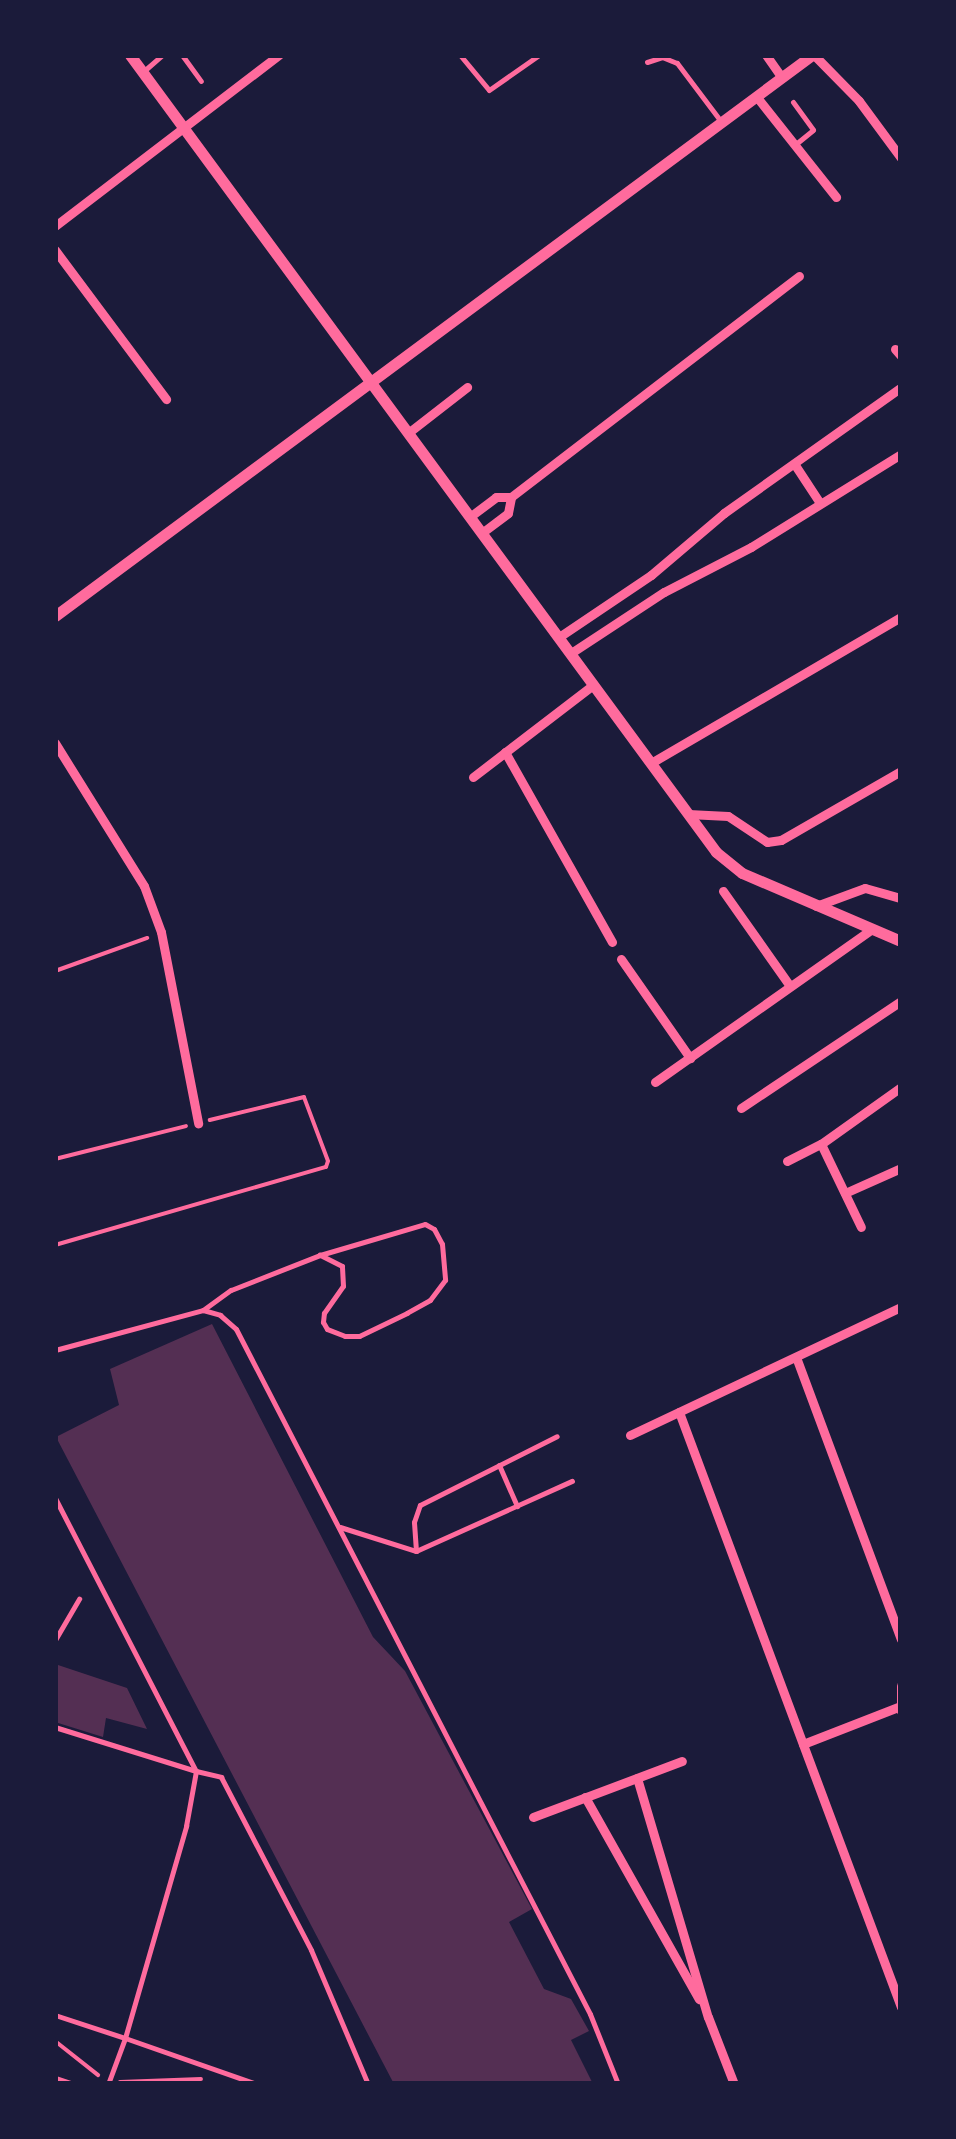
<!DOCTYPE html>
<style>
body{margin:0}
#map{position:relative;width:956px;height:2139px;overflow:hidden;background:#1b1b3a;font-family:Overpass,sans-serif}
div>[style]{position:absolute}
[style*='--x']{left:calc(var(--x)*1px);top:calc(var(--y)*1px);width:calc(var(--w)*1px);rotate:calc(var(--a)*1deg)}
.building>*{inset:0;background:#542f53}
.path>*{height:4px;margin:-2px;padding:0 2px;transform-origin:2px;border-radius:2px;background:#ff6b9d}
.service>*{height:5px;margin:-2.5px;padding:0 2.5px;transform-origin:2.5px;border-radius:2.5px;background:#ff6b9d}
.minor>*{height:9px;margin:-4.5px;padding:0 4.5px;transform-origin:4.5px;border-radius:4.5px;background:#ff6b9d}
.tertiary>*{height:11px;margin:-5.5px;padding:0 5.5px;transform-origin:5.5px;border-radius:5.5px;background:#ff6b9d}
span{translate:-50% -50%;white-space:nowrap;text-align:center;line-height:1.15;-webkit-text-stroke:8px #1b1b3a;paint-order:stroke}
.frame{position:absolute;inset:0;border:58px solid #1b1b3a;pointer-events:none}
</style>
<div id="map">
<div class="building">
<div style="clip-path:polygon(212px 1324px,373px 1637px,405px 1671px,532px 1909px,509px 1922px,544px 1989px,571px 1999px,589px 2031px,571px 2040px,593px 2084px,394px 2084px,56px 1437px,119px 1405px,110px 1369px)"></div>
<div style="clip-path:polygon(55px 1664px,127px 1688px,147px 1729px,106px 1718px,103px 1737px,55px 1722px)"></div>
</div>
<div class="path">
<div style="--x:55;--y:971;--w:98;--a:-19.7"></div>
<div style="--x:55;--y:1159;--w:135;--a:-14.1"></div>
<div style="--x:55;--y:1245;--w:282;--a:-16.1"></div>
<div style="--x:326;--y:1167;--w:6;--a:-72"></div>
<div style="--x:328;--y:1161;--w:68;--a:-110.6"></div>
<div style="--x:304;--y:1097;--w:97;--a:166.3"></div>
<div style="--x:55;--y:2041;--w:55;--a:38.3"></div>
<div style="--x:120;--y:2082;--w:81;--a:-2.1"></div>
</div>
<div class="service">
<div style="--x:182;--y:55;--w:32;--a:54"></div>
<div style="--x:460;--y:55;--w:45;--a:50.4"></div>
<div style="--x:489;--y:90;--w:61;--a:-35"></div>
<div style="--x:647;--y:62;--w:16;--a:-18"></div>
<div style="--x:662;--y:57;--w:16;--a:22"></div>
<div style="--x:677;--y:63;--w:71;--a:53"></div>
<div style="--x:145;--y:70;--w:23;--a:-41"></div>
<div style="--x:793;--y:102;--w:34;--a:54"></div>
<div style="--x:813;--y:130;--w:21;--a:141"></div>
<div style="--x:203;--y:1310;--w:34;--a:-36"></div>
<div style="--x:231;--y:1290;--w:96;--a:-21.5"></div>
<div style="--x:320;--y:1255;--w:109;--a:-16.4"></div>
<div style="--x:425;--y:1224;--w:10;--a:29"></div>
<div style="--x:434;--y:1229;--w:17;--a:62"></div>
<div style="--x:442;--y:1244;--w:36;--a:85"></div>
<div style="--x:445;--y:1280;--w:25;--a:127"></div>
<div style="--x:430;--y:1300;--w:26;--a:151"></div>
<div style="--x:407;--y:1313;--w:53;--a:154.4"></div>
<div style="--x:359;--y:1336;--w:14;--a:180"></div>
<div style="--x:345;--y:1336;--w:19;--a:-159"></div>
<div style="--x:327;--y:1329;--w:8;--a:-120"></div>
<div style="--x:323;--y:1322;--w:9;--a:-84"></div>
<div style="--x:324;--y:1313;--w:33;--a:-55"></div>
<div style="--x:343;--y:1286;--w:20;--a:-93"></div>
<div style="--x:342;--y:1266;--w:25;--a:-153"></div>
<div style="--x:55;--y:1350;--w:153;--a:-15.1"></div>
<div style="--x:203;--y:1310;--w:18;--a:16"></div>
<div style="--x:220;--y:1315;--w:21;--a:41"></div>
<div style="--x:236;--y:1329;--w:771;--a:62.67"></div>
<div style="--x:590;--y:2014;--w:75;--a:68.2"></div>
<div style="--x:499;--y:1465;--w:45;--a:66.3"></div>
<div style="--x:55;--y:1498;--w:307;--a:62.7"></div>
<div style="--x:196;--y:1771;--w:148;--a:-162.7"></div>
<div style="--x:340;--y:1527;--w:80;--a:17.5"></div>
<div style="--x:416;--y:1551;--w:171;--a:-24.2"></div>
<div style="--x:416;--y:1551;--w:29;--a:-94"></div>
<div style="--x:414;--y:1522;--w:18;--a:-71"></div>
<div style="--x:420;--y:1505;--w:153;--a:-26.7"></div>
<div style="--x:55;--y:1640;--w:48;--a:-59.7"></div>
<div style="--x:55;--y:2015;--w:74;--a:18.2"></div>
<div style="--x:125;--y:2038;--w:221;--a:-73.9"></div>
<div style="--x:186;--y:1826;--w:56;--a:-79.7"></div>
<div style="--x:196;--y:1771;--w:26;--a:13"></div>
<div style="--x:221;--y:1777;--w:195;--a:62.5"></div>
<div style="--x:311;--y:1950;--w:146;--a:67"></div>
<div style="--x:55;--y:2078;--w:19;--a:18"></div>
<div style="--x:108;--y:2084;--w:49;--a:-69.7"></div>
<div style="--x:125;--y:2038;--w:139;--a:19.3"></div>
</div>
<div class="minor">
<div style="--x:766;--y:55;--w:28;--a:55"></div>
<div style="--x:814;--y:55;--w:64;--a:45.6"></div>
<div style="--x:859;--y:101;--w:71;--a:53.6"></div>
<div style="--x:756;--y:96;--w:129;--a:51.6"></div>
<div style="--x:55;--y:226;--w:282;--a:-37.4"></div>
<div style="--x:55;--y:250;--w:186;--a:53.3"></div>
<div style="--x:895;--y:349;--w:9;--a:49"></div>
<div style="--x:408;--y:433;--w:75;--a:-37.9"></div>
<div style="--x:795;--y:465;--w:45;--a:56.7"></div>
<div style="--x:471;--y:516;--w:31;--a:-37"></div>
<div style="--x:496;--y:497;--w:15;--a:0"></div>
<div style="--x:511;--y:497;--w:363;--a:-37.5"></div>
<div style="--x:483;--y:532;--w:31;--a:-37"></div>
<div style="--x:508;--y:513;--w:16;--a:-79"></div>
<div style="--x:559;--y:637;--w:111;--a:-34"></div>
<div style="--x:651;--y:575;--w:96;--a:-40.3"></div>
<div style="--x:724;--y:513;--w:217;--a:-35.4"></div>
<div style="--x:571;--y:653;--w:111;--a:-33.3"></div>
<div style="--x:664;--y:592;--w:98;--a:-27.3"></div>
<div style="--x:751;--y:547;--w:176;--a:-31.8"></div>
<div style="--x:55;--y:743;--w:168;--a:58.1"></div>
<div style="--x:144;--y:886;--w:49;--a:69.7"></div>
<div style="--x:161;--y:932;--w:195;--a:79"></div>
<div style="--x:505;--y:752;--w:218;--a:60.6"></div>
<div style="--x:651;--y:763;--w:290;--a:-30.3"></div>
<div style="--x:473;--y:777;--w:151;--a:-37.5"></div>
<div style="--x:688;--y:814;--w:40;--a:2.9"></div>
<div style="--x:728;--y:816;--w:47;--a:33.7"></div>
<div style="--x:767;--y:842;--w:14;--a:-8"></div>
<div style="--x:781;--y:840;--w:138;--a:-29.9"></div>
<div style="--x:723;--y:891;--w:116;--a:54.8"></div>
<div style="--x:816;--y:906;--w:52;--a:-20.2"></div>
<div style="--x:865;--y:888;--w:37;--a:16"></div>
<div style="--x:621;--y:959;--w:121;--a:55.1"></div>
<div style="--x:655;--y:1082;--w:262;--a:-35.2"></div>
<div style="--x:741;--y:1108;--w:192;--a:-33.8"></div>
<div style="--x:821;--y:1144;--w:92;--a:64.3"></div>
<div style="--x:787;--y:1161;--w:38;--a:-27"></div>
<div style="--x:821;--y:1144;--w:98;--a:-35.5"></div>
<div style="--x:845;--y:1193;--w:61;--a:-24.1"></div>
<div style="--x:796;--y:1357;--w:301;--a:69.6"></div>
<div style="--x:679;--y:1412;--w:635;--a:69.54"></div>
<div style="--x:630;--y:1435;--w:300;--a:-25.3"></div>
<div style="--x:901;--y:1686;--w:25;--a:90"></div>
<div style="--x:803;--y:1744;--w:102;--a:-21.3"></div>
<div style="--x:637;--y:1778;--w:249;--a:73.5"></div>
<div style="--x:708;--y:2017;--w:72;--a:68.8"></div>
<div style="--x:585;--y:1797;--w:232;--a:60.6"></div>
<div style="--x:533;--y:1817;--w:159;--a:-20.6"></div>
</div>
<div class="tertiary">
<div style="--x:130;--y:55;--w:989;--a:53.67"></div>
<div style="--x:716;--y:852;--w:33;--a:39"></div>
<div style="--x:742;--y:873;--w:173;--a:23.2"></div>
<div style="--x:55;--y:616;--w:942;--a:-36.54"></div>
</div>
<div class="frame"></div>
</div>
